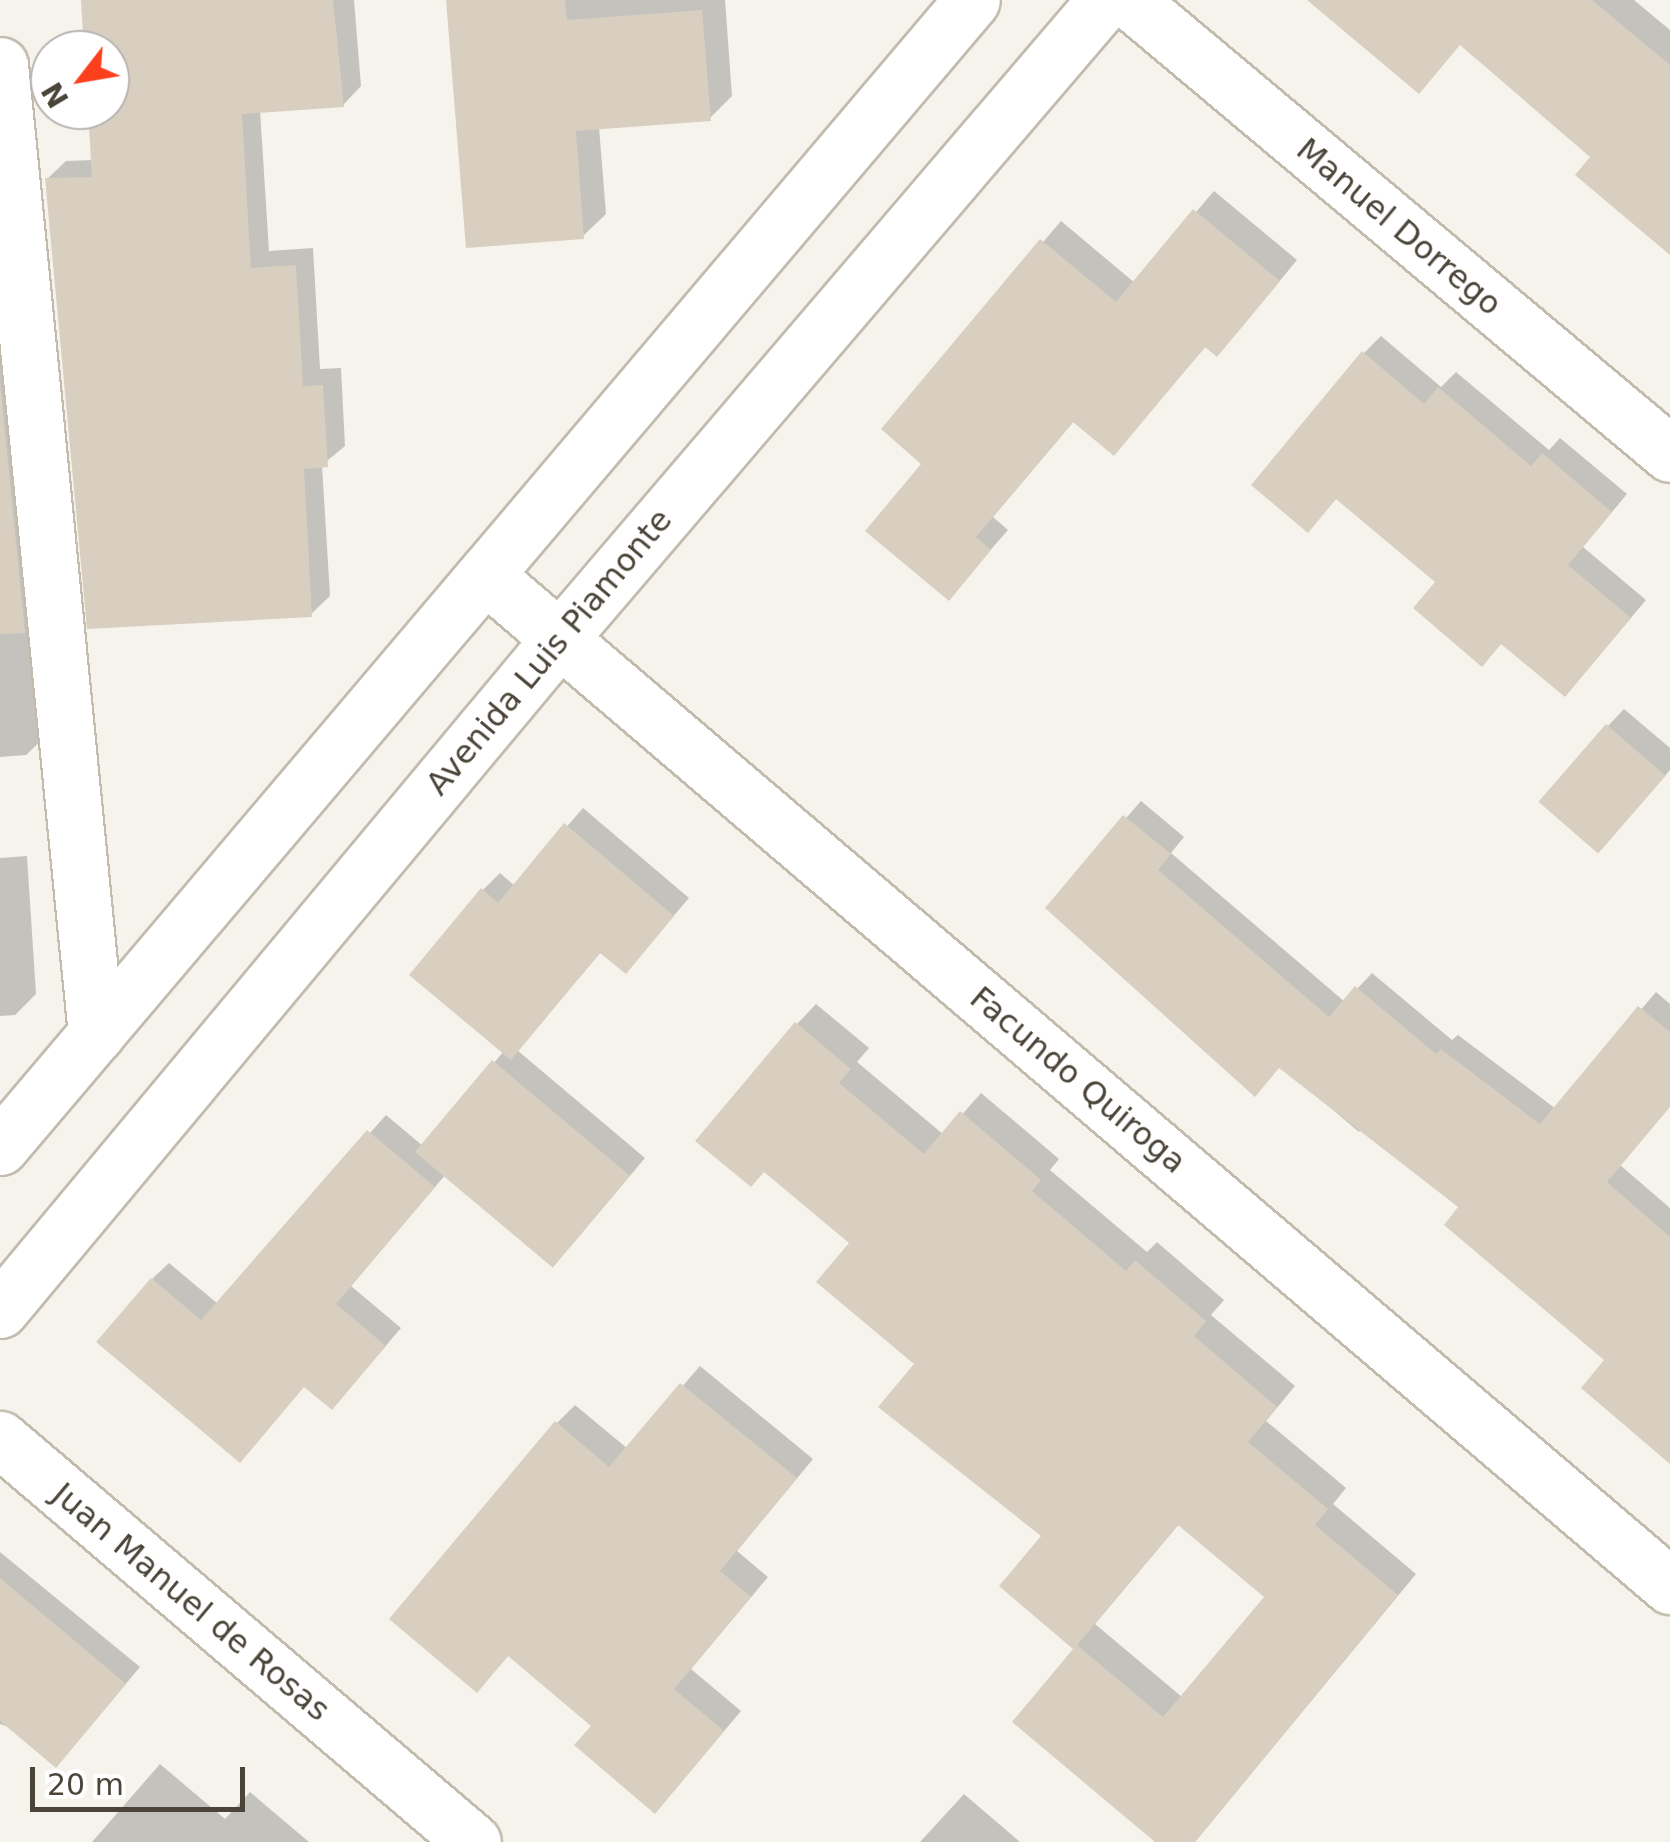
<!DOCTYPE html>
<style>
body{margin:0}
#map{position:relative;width:1670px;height:1842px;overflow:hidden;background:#f6f3ec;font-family:"DejaVu Sans",sans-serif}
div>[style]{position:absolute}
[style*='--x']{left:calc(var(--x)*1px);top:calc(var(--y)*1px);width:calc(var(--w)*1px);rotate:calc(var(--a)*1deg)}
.shadow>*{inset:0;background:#0003}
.building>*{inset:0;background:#d8cfc1;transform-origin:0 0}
.roads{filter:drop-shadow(2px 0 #c2bbae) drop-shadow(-2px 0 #c2bbae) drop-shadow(0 2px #c2bbae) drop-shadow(0 -2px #c2bbae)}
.minor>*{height:55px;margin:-27.5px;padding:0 27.5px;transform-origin:27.5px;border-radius:27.5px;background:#fff}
span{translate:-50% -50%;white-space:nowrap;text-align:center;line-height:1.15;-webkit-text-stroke:9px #fff;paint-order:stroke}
.street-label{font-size:32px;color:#4b4439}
.north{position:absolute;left:30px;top:30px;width:100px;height:100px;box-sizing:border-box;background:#fff;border:2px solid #b7b4b0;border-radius:50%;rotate:239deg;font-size:28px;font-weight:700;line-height:40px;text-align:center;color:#4b4439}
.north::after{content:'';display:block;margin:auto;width:35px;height:45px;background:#fc3f1d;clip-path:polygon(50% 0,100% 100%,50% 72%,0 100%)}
.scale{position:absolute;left:30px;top:1767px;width:215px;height:45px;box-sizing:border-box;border:5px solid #4b4439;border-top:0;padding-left:12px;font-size:30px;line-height:35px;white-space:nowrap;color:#4b4439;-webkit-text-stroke:8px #fff;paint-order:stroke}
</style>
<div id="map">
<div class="shadow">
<div style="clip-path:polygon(83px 0,354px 0,361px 86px,343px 105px,260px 110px,269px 251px,313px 248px,320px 369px,341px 368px,345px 446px,322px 465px,330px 596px,311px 614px,47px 179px,66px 161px,94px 160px,90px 110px,110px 110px,110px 50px,86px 50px)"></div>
<div style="clip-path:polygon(449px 0,725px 0,732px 96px,710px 118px,599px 127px,606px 214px,583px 236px)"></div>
<div style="clip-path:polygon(1310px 0,1634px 0,1670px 30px,1670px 251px,1593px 157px,1462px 43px)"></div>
<div style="clip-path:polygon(1214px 191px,1297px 260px,1236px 334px,1207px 345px,1114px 453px,1075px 420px,993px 517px,1008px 530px,949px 597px,925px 463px,884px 429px,1061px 221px,1135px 283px)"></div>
<div style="clip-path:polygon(0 267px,47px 735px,26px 755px,0 757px)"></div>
<div style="clip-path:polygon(1381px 336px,1441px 387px,1456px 372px,1549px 450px,1560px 438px,1627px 494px,1583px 547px,1646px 600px,1581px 677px,1503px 642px,1482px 664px,1438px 581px,1338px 497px,1308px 529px,1364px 353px)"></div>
<div style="clip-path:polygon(1624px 709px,1670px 748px,1670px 770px,1601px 850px,1608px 726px)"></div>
<div style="clip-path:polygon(1141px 801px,1184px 837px,1171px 853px,1345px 1002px,1372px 973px,1452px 1040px,1458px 1035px,1556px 1109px,1656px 992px,1670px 1004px,1670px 1106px,1620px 1165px,1670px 1208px,1670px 1460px,1607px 1359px,1462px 1207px,1365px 1126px,1359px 1132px,1281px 1066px,1048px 908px)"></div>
<div style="clip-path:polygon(583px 808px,689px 898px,626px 971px,602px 951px,517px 1050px,645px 1158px,570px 1247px,446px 1174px,351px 1286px,401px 1328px,348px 1390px,305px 1385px,256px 1443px,152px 1279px,169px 1263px,218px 1304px,386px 1115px,423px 1146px,504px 1051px,483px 890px,500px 873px,515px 886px)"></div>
<div style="clip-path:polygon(27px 856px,36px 994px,15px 1015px,0 1016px,0 858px)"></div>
<div style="clip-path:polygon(evenodd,816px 1004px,869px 1048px,857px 1062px,944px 1135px,981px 1093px,1059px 1159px,1050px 1170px,1147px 1252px,1157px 1242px,1224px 1300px,1211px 1315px,1295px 1386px,1266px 1421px,1346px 1488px,1333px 1504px,1416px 1574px,1195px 1842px,1159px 1842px,1076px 1649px,1044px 1535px,917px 1364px,853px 1243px,797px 1024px,816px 1004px,1180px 1523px,1267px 1596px,1182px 1697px,1095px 1624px,1180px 1523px)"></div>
<div style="clip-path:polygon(700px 1366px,813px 1459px,737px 1551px,768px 1577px,691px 1669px,741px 1711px,673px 1792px,510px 1654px,477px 1690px,557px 1423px,575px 1405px,628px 1449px)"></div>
<div style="clip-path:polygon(0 1552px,140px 1667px,71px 1749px,0 1724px)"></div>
<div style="clip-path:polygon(160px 1764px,225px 1819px,250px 1792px,309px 1842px,92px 1842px)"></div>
<div style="clip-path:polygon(964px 1794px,1020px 1842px,920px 1842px)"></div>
</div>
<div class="building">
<div style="clip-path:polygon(81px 0,333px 0,344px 107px,242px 114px,251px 268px,296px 265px,303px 386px,323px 385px,328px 467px,304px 469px,312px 617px,87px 629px,45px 178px,92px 177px,88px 110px,110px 110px,110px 50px,84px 50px)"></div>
<div style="clip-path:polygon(446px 0,565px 0,567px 20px,702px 10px,711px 121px,576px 131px,584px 239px,466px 248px)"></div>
<div style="clip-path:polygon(1307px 0,1592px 0,1670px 65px,1670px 255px,1575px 175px,1590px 157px,1460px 45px,1419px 94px)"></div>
<div style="clip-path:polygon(1193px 209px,1280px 281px,1217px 357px,1205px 347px,1114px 456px,1073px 422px,976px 537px,991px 550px,949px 601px,865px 531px,921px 464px,881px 429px,1040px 239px,1116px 302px)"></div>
<div style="clip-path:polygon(1362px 351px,1424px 404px,1438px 387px,1531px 466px,1542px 453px,1612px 512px,1568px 565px,1631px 618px,1565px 697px,1501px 644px,1482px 667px,1413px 608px,1435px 582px,1336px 499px,1308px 533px,1251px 485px)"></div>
<div style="clip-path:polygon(0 382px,25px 633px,0 634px)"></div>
<div style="left:1606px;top:724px;width:79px;height:103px;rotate:41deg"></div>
<div style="clip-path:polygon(1123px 815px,1171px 854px,1158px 870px,1329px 1017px,1355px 986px,1436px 1054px,1441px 1049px,1540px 1124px,1638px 1006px,1670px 1032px,1670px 1107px,1607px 1182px,1670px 1237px,1670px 1464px,1581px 1388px,1604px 1360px,1444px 1225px,1458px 1207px,1279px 1068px,1255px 1097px,1045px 908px)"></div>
<div style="clip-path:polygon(564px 823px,674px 916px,626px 974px,600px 953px,511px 1060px,409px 975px,481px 888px,498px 903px)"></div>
<div style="clip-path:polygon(evenodd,795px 1022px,851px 1069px,839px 1083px,924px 1154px,960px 1111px,1041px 1180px,1032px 1191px,1126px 1271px,1135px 1260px,1206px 1321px,1194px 1336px,1277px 1407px,1248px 1442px,1328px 1509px,1315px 1525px,1398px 1595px,1195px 1842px,1155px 1842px,1012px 1722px,1073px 1649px,999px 1586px,1041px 1536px,878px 1407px,914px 1364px,816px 1282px,849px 1243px,764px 1172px,751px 1187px,695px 1141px,795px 1022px,1178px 1525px,1264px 1597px,1163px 1717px,1077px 1645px,1178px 1525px)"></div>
<div style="left:492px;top:1060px;width:180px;height:120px;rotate:40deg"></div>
<div style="clip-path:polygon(367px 1130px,435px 1187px,336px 1304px,386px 1346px,332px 1410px,304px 1387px,240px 1463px,96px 1342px,151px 1278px,201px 1320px)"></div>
<div style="clip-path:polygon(680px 1383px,797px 1478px,720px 1571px,751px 1597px,674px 1689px,724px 1731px,655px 1814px,574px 1745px,591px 1726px,508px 1656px,477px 1693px,389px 1619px,555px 1421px,609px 1467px)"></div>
<div style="clip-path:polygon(0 1578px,126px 1684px,56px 1768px,0 1721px)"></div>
</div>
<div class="roads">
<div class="minor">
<div style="--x:1129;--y:0;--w:706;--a:40"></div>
<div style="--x:0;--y:65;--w:974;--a:84.34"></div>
<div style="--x:485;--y:575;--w:1558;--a:40.47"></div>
<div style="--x:0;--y:1147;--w:1503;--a:-49.72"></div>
<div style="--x:0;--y:1310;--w:875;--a:-50.19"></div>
<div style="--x:560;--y:638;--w:839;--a:-49.49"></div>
<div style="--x:0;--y:1439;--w:621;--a:40.43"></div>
</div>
</div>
<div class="street-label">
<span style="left:1399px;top:227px;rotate:40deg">Manuel Dorrego</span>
<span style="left:549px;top:652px;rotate:-50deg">Avenida Luis Piamonte</span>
<span style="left:1078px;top:1080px;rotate:40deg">Facundo Quiroga</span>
<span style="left:191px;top:1602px;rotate:40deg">Juan Manuel de Rosas</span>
</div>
<div class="north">N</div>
<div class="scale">20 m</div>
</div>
